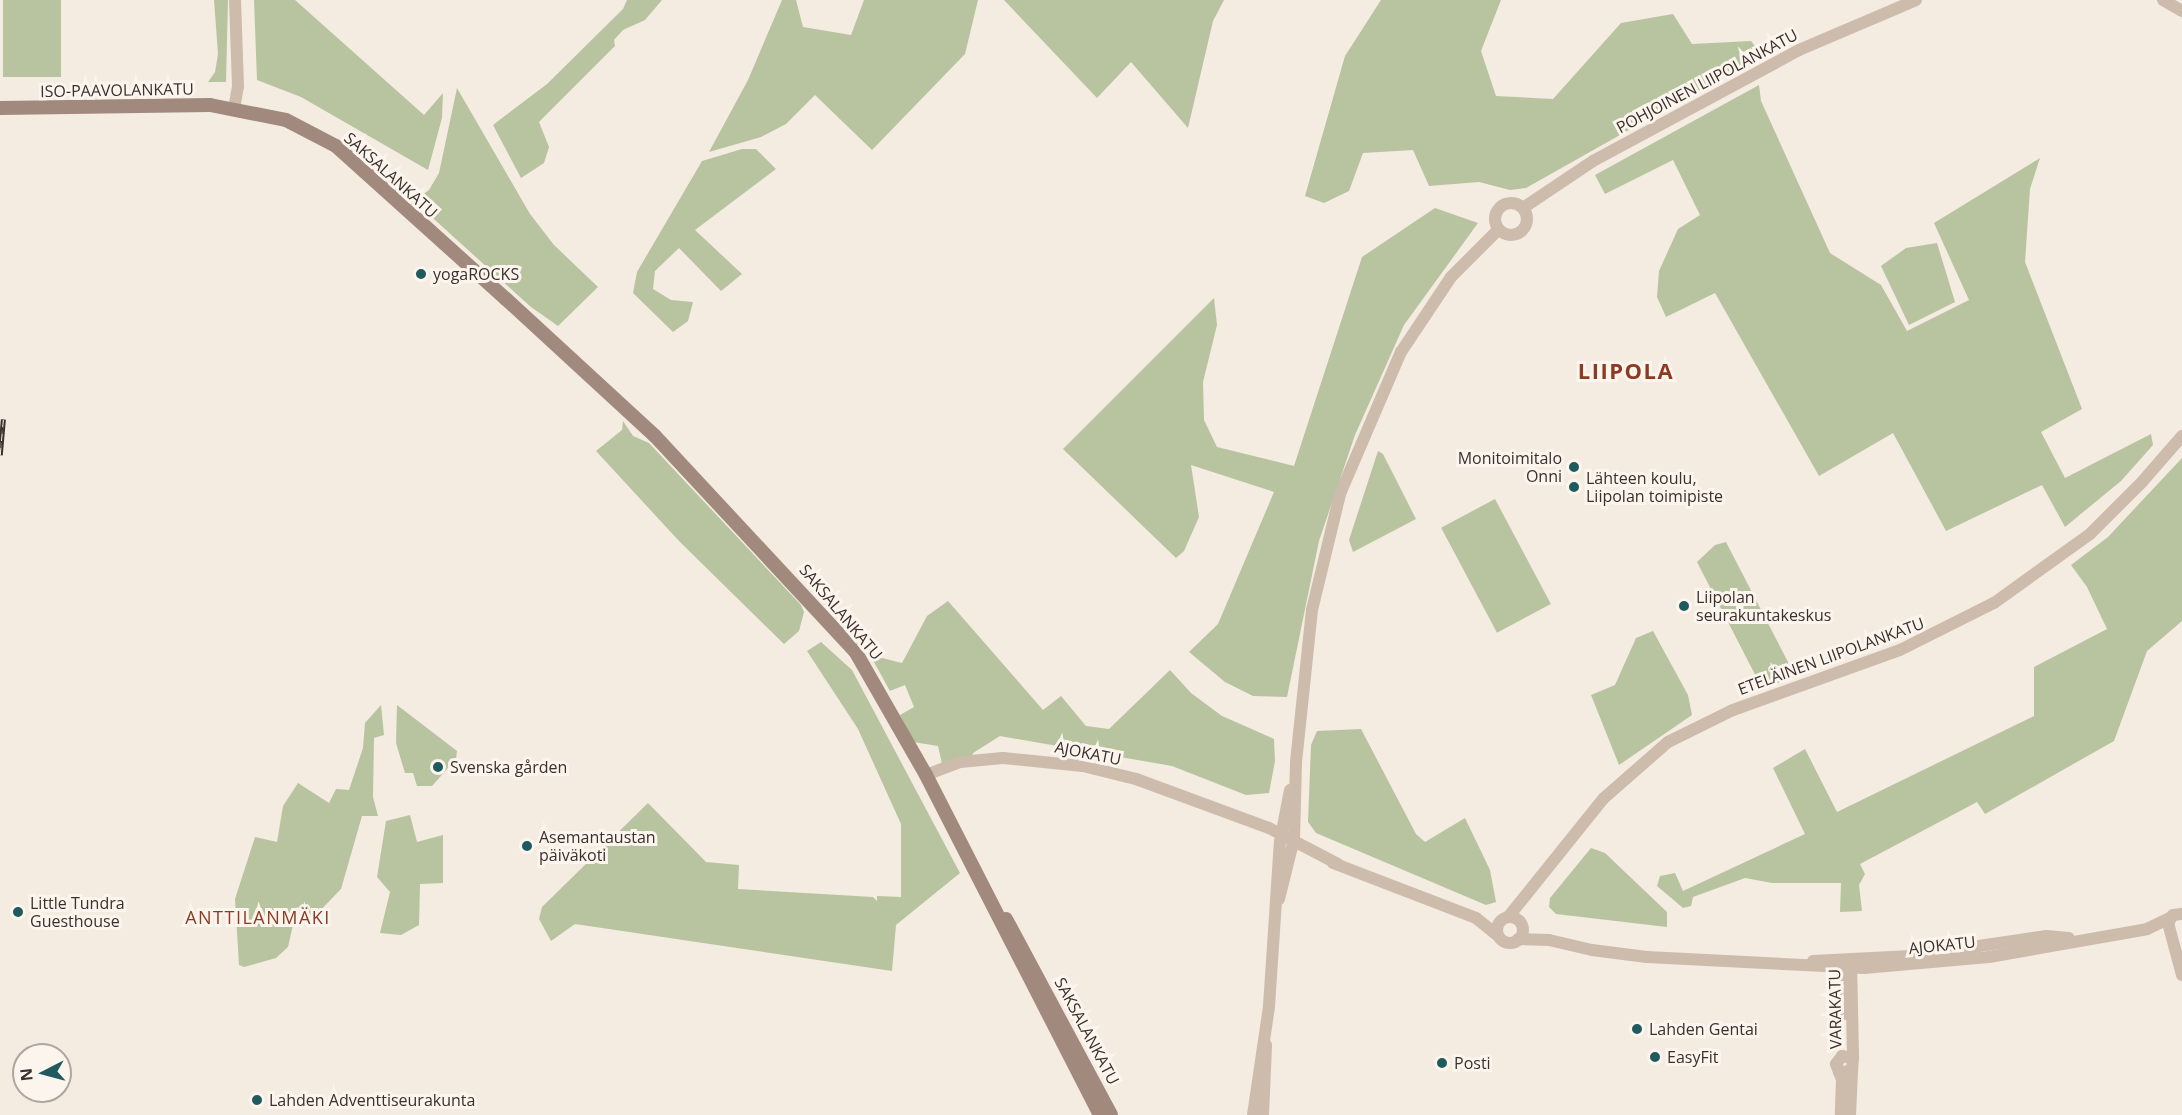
<!DOCTYPE html>
<meta charset="utf-8">
<style>
body{margin:0}
#map{position:relative;width:2182px;height:1115px;overflow:hidden;background:#f4ebe1;font-family:"Open Sans",sans-serif}
div>[style]{position:absolute}
[style*='--x']{left:calc(var(--x)*1px);top:calc(var(--y)*1px);width:calc(var(--w)*1px);rotate:calc(var(--a)*1deg)}
.green>*{inset:0;background:#b8c4a0;transform-origin:0 0}
.tertiary>*{height:12px;margin:-6px;padding:0 6px;transform-origin:6px;border-radius:6px;background:#cdbbac}
.tertiary>.ring{margin:-6px;padding:0;box-sizing:content-box;background:none;border:12px solid #cdbbac;border-radius:50%}
.secondary>*{height:14px;margin:-7px;padding:0 7px;transform-origin:7px;border-radius:7px;background:#a18a7d}
.rail>*{height:4.5px;margin-top:-2.25px;transform-origin:0;background:repeating-linear-gradient(90deg,#fbf5ee 0 7px,#3b302b 0 14px);box-sizing:border-box;border-block:2px solid #3b302b}
.dots>*{width:16px;height:16px;translate:-50% -50%;box-sizing:border-box;border:3px solid #fbf5ee;border-radius:50%}
span{translate:-50% -50%;white-space:nowrap;text-align:center;line-height:1.15;-webkit-text-stroke:6px #fbf5ee;paint-order:stroke}
.street-label{font-size:16px;color:#3b302b}
.poi-label{font-size:16px;color:#3b302b}
.left{translate:0 -50%;text-align:left}
.right{translate:-100% -50%;text-align:right}
.neighbourhood-label{font-size:18px;color:#8c3b22;letter-spacing:1.5px}
.district-label{font-size:22px;color:#8c3b22;font-weight:700;letter-spacing:1.5px}
.north{position:absolute;left:12px;top:1043px;width:60px;height:60px;box-sizing:border-box;background:#fbf5ee;border:2px solid #aea6a0;border-radius:50%;rotate:264deg;font-size:16px;font-weight:700;line-height:24px;text-align:center;color:#3b302b}
.north::after{content:'';display:block;margin:auto;width:21px;height:27px;background:#1f5a5e;clip-path:polygon(50% 0,100% 100%,50% 72%,0 100%)}
</style>
<div id="map">
<div class="green">
<div style="left:3px;top:0;width:58px;height:77px"></div>
<div style="clip-path:polygon(214px 0,228px 0,226px 82px,208px 82px,215px 72px,218px 54px)"></div>
<div style="clip-path:polygon(254px 0,295px 0,424px 115px,443px 93px,442px 118px,428px 170px,301px 97px,257px 80px)"></div>
<div style="clip-path:polygon(627px 0,662px 0,645px 20px,623px 30px,614px 40px,615px 46px,539px 122px,549px 147px,544px 163px,521px 178px,493px 125px,547px 84px,623px 9px)"></div>
<div style="clip-path:polygon(782px 0,796px 0,803px 27px,851px 35px,864px 0,978px 0,965px 54px,872px 150px,815px 95px,786px 124px,761px 137px,709px 152px,748px 80px)"></div>
<div style="clip-path:polygon(1004px 0,1224px 0,1213px 21px,1188px 128px,1131px 62px,1097px 98px)"></div>
<div style="clip-path:polygon(1381px 0,1501px 0,1481px 51px,1496px 96px,1553px 99px,1621px 23px,1673px 14px,1692px 44px,1751px 41px,1762px 55px,1526px 188px,1510px 190px,1479px 182px,1429px 186px,1413px 150px,1363px 153px,1349px 191px,1324px 203px,1305px 196px,1345px 56px)"></div>
<div style="clip-path:polygon(1759px 85px,1761px 101px,1830px 253px,1881px 285px,1907px 331px,1969px 300px,1934px 223px,2040px 158px,2030px 189px,2025px 262px,2082px 409px,2041px 432px,2065px 478px,2151px 434px,2153px 445px,2121px 481px,2065px 527px,2042px 485px,1946px 531px,1893px 433px,1819px 476px,1715px 293px,1666px 317px,1657px 297px,1659px 271px,1678px 229px,1700px 215px,1673px 160px,1605px 194px,1595px 175px)"></div>
<div style="clip-path:polygon(457px 88px,530px 214px,554px 245px,598px 287px,558px 326px,531px 307px,414px 201px,429px 190px,439px 173px)"></div>
<div style="clip-path:polygon(742px 149px,756px 149px,776px 169px,695px 230px,742px 274px,721px 291px,679px 248px,655px 271px,653px 289px,671px 300px,693px 302px,688px 321px,673px 332px,633px 293px,637px 272px,702px 161px)"></div>
<div style="clip-path:polygon(1435px 208px,1478px 223px,1404px 325px,1355px 435px,1319px 541px,1287px 697px,1253px 696px,1225px 682px,1189px 652px,1218px 624px,1274px 492px,1191px 465px,1199px 517px,1184px 551px,1176px 558px,1063px 449px,1214px 298px,1217px 325px,1203px 382px,1204px 420px,1217px 447px,1294px 466px,1362px 257px)"></div>
<div style="clip-path:polygon(1937px 243px,1955px 302px,1909px 325px,1881px 266px,1906px 248px)"></div>
<div style="clip-path:polygon(623px 421px,633px 436px,649px 443px,801px 605px,804px 612px,799px 631px,784px 644px,679px 541px,596px 451px,622px 430px)"></div>
<div style="clip-path:polygon(1378px 451px,1383px 454px,1416px 519px,1353px 552px,1349px 540px)"></div>
<div style="clip-path:polygon(2182px 458px,2182px 621px,2147px 651px,2114px 741px,1985px 814px,1977px 802px,1860px 864px,1865px 874px,1859px 885px,1862px 911px,1840px 912px,1841px 883px,1772px 883px,1745px 878px,1693px 897px,1691px 906px,1683px 908px,1657px 886px,1660px 876px,1675px 873px,1683px 891px,1805px 834px,1773px 768px,1805px 749px,1837px 812px,2034px 716px,2034px 667px,2107px 629px,2087px 587px,2071px 565px,2108px 537px)"></div>
<div style="left:1495px;top:499px;width:119px;height:61px;rotate:62deg"></div>
<div style="clip-path:polygon(1726px 542px,1789px 664px,1807px 657px,1811px 667px,1805px 674px,1762px 688px,1697px 562px,1715px 545px)"></div>
<div style="clip-path:polygon(948px 601px,1043px 710px,1061px 696px,1086px 726px,1109px 729px,1170px 670px,1191px 693px,1222px 716px,1274px 739px,1275px 761px,1269px 793px,1246px 795px,1172px 766px,1000px 736px,973px 753px,972px 757px,942px 764px,938px 746px,913px 742px,900px 715px,914px 707px,905px 685px,890px 691px,870px 655px,902px 663px,927px 616px)"></div>
<div style="clip-path:polygon(1653px 631px,1688px 695px,1692px 715px,1619px 765px,1591px 695px,1615px 685px,1636px 638px)"></div>
<div style="clip-path:polygon(821px 642px,852px 670px,960px 873px,896px 925px,892px 971px,575px 924px,551px 941px,539px 919px,542px 907px,648px 803px,706px 862px,739px 865px,738px 889px,873px 897px,877px 901px,877px 896px,901px 897px,901px 824px,858px 729px,807px 651px)"></div>
<div style="clip-path:polygon(381px 705px,384px 735px,374px 738px,373px 797px,378px 816px,362px 816px,341px 889px,313px 918px,303px 917px,304px 909px,297px 907px,288px 947px,276px 958px,244px 967px,239px 965px,235px 899px,255px 837px,277px 842px,283px 806px,298px 783px,329px 803px,336px 789px,349px 790px,363px 748px,365px 723px)"></div>
<div style="clip-path:polygon(397px 705px,457px 751px,456px 759px,432px 786px,417px 786px,413px 773px,405px 773px,396px 743px)"></div>
<div style="clip-path:polygon(1361px 729px,1416px 834px,1425px 842px,1465px 818px,1490px 870px,1496px 902px,1486px 905px,1316px 833px,1308px 822px,1311px 745px,1317px 731px)"></div>
<div style="clip-path:polygon(410px 815px,417px 842px,443px 835px,443px 883px,420px 884px,419px 925px,401px 935px,380px 933px,390px 892px,377px 877px,386px 821px)"></div>
<div style="clip-path:polygon(1591px 848px,1605px 853px,1667px 912px,1667px 927px,1556px 914px,1549px 907px,1550px 898px)"></div>
</div>
<div class="tertiary">
<div style="--x:2163;--y:0;--w:22;--a:30"></div>
<div style="--x:234;--y:109;--w:23;--a:-80"></div>
<div style="--x:238;--y:86;--w:86;--a:-92"></div>
<div class="ring" style="left:1495px;top:203px;width:20px;height:20px"></div>
<div style="--x:1523;--y:208;--w:84;--a:-33.9"></div>
<div style="--x:1593;--y:161;--w:234;--a:-28.3"></div>
<div style="--x:1799;--y:50;--w:127;--a:-23.1"></div>
<div style="--x:926;--y:775;--w:36;--a:-21"></div>
<div style="--x:960;--y:762;--w:43;--a:-5.3"></div>
<div style="--x:1003;--y:758;--w:80;--a:5.7"></div>
<div style="--x:1083;--y:766;--w:55;--a:13.8"></div>
<div style="--x:1136;--y:779;--w:142;--a:20.2"></div>
<div style="--x:1269;--y:828;--w:78;--a:27.6"></div>
<div style="--x:1333;--y:863;--w:153;--a:21"></div>
<div style="--x:1476;--y:918;--w:28;--a:39"></div>
<div style="--x:1279;--y:899;--w:62;--a:-76"></div>
<div style="--x:1294;--y:839;--w:77;--a:-88.5"></div>
<div style="--x:1296;--y:762;--w:153;--a:-84"></div>
<div style="--x:1312;--y:610;--w:119;--a:-76.4"></div>
<div style="--x:1340;--y:494;--w:155;--a:-66.8"></div>
<div style="--x:1401;--y:352;--w:90;--a:-56.3"></div>
<div style="--x:1451;--y:277;--w:66;--a:-45"></div>
<div style="--x:2182;--y:914;--w:9;--a:174"></div>
<div style="--x:2173;--y:915;--w:9;--a:122"></div>
<div style="--x:2168;--y:923;--w:54;--a:74.9"></div>
<div style="--x:1509;--y:916;--w:151;--a:-51.2"></div>
<div style="--x:1604;--y:798;--w:85;--a:-41.2"></div>
<div style="--x:1668;--y:742;--w:72;--a:-26.2"></div>
<div style="--x:1733;--y:710;--w:177;--a:-19.8"></div>
<div style="--x:1900;--y:650;--w:105;--a:-26.6"></div>
<div style="--x:1994;--y:603;--w:118;--a:-35.7"></div>
<div style="--x:2090;--y:534;--w:74;--a:-45"></div>
<div style="--x:2142;--y:482;--w:61;--a:-49"></div>
<div class="ring" style="left:1497px;top:917px;width:14px;height:14px"></div>
<div style="--x:1518;--y:939;--w:31;--a:2"></div>
<div style="--x:1549;--y:940;--w:44;--a:13.1"></div>
<div style="--x:1592;--y:950;--w:55;--a:7.3"></div>
<div style="--x:1647;--y:957;--w:217;--a:2.9"></div>
<div style="--x:1864;--y:968;--w:125;--a:-5"></div>
<div style="--x:1989;--y:957;--w:160;--a:-10"></div>
<div style="--x:2147;--y:929;--w:25;--a:-26"></div>
<div style="--x:1813;--y:961;--w:98;--a:-2.9"></div>
<div style="--x:1911;--y:956;--w:136;--a:-8.4"></div>
<div style="--x:2046;--y:936;--w:23;--a:5"></div>
<div style="--x:1851;--y:961;--w:97;--a:88.8"></div>
<div style="--x:1844;--y:1014;--w:51;--a:-87.8"></div>
<div style="--x:1839;--y:1072;--w:13;--a:-4"></div>
<div style="--x:1852;--y:1071;--w:13;--a:-86"></div>
<div style="--x:1853;--y:1058;--w:11;--a:-170"></div>
<div style="--x:1842;--y:1056;--w:10;--a:127"></div>
<div style="--x:1836;--y:1064;--w:17;--a:69"></div>
<div style="--x:1842;--y:1080;--w:35;--a:92"></div>
<div style="--x:1253;--y:1115;--w:110;--a:-81.6"></div>
<div style="--x:1269;--y:1006;--w:164;--a:-86.2"></div>
<div style="--x:1280;--y:842;--w:53;--a:-79.1"></div>
<div style="--x:1263;--y:1115;--w:70;--a:-87.5"></div>
<div style="--x:1850;--y:1115;--w:44;--a:-87.4"></div>
</div>
<div class="secondary">
<div style="--x:0;--y:108;--w:210;--a:-0.8"></div>
<div style="--x:210;--y:105;--w:77;--a:11.2"></div>
<div style="--x:286;--y:120;--w:56;--a:27.5"></div>
<div style="--x:336;--y:146;--w:229;--a:42"></div>
<div style="--x:506;--y:299;--w:202;--a:42.6"></div>
<div style="--x:655;--y:436;--w:294;--a:47.1"></div>
<div style="--x:855;--y:651;--w:143;--a:60.2"></div>
<div style="--x:926;--y:775;--w:382;--a:62.9"></div>
<div style="--x:1006;--y:919;--w:222;--a:61.8"></div>
</div>
<div class="rail">
<div style="--x:0;--y:455;--w:36;--a:-85"></div>
</div>
<div class="dots">
<div style="left:421px;top:274px;background:#1f5a5e"></div>
<div style="left:1574px;top:467px;background:#1f5a5e"></div>
<div style="left:1574px;top:487px;background:#1f5a5e"></div>
<div style="left:1684px;top:606px;background:#1f5a5e"></div>
<div style="left:438px;top:767px;background:#1f5a5e"></div>
<div style="left:527px;top:846px;background:#1f5a5e"></div>
<div style="left:18px;top:912px;background:#1f5a5e"></div>
<div style="left:1637px;top:1029px;background:#1f5a5e"></div>
<div style="left:1655px;top:1057px;background:#1f5a5e"></div>
<div style="left:1442px;top:1063px;background:#1f5a5e"></div>
<div style="left:257px;top:1100px;background:#1f5a5e"></div>
</div>
<div class="street-label">
<span style="left:1707px;top:81px;rotate:-28deg">POHJOINEN LIIPOLANKATU</span>
<span style="left:117px;top:90px;rotate:-1deg">ISO-PAAVOLANKATU</span>
<span style="left:391px;top:175px;rotate:42deg">SAKSALANKATU</span>
<span style="left:841px;top:612px;rotate:50deg">SAKSALANKATU</span>
<span style="left:1831px;top:656px;rotate:-20deg">ETELÄINEN LIIPOLANKATU</span>
<span style="left:1088px;top:753px;rotate:11deg">AJOKATU</span>
<span style="left:1942px;top:945px;rotate:-6deg">AJOKATU</span>
<span style="left:1835px;top:1009px;rotate:-91deg">VARAKATU</span>
<span style="left:1087px;top:1031px;rotate:62deg">SAKSALANKATU</span>
</div>
<div class="poi-label">
<span class="left" style="left:433px;top:274px">yogaROCKS</span>
<span class="right" style="left:1562px;top:467px">Monitoimitalo<br>Onni</span>
<span class="left" style="left:1586px;top:487px">Lähteen koulu,<br>Liipolan toimipiste</span>
<span class="left" style="left:1696px;top:606px">Liipolan<br>seurakuntakeskus</span>
<span class="left" style="left:450px;top:767px">Svenska gården</span>
<span class="left" style="left:539px;top:846px">Asemantaustan<br>päiväkoti</span>
<span class="left" style="left:30px;top:912px">Little Tundra<br>Guesthouse</span>
<span class="left" style="left:1649px;top:1029px">Lahden Gentai</span>
<span class="left" style="left:1667px;top:1057px">EasyFit</span>
<span class="left" style="left:1454px;top:1063px">Posti</span>
<span class="left" style="left:269px;top:1100px">Lahden Adventtiseurakunta</span>
</div>
<div class="neighbourhood-label">
<span style="left:258px;top:917px">ANTTILANMÄKI</span>
</div>
<div class="district-label">
<span style="left:1626px;top:371px">LIIPOLA</span>
</div>
<div class="north">N</div>
</div>
